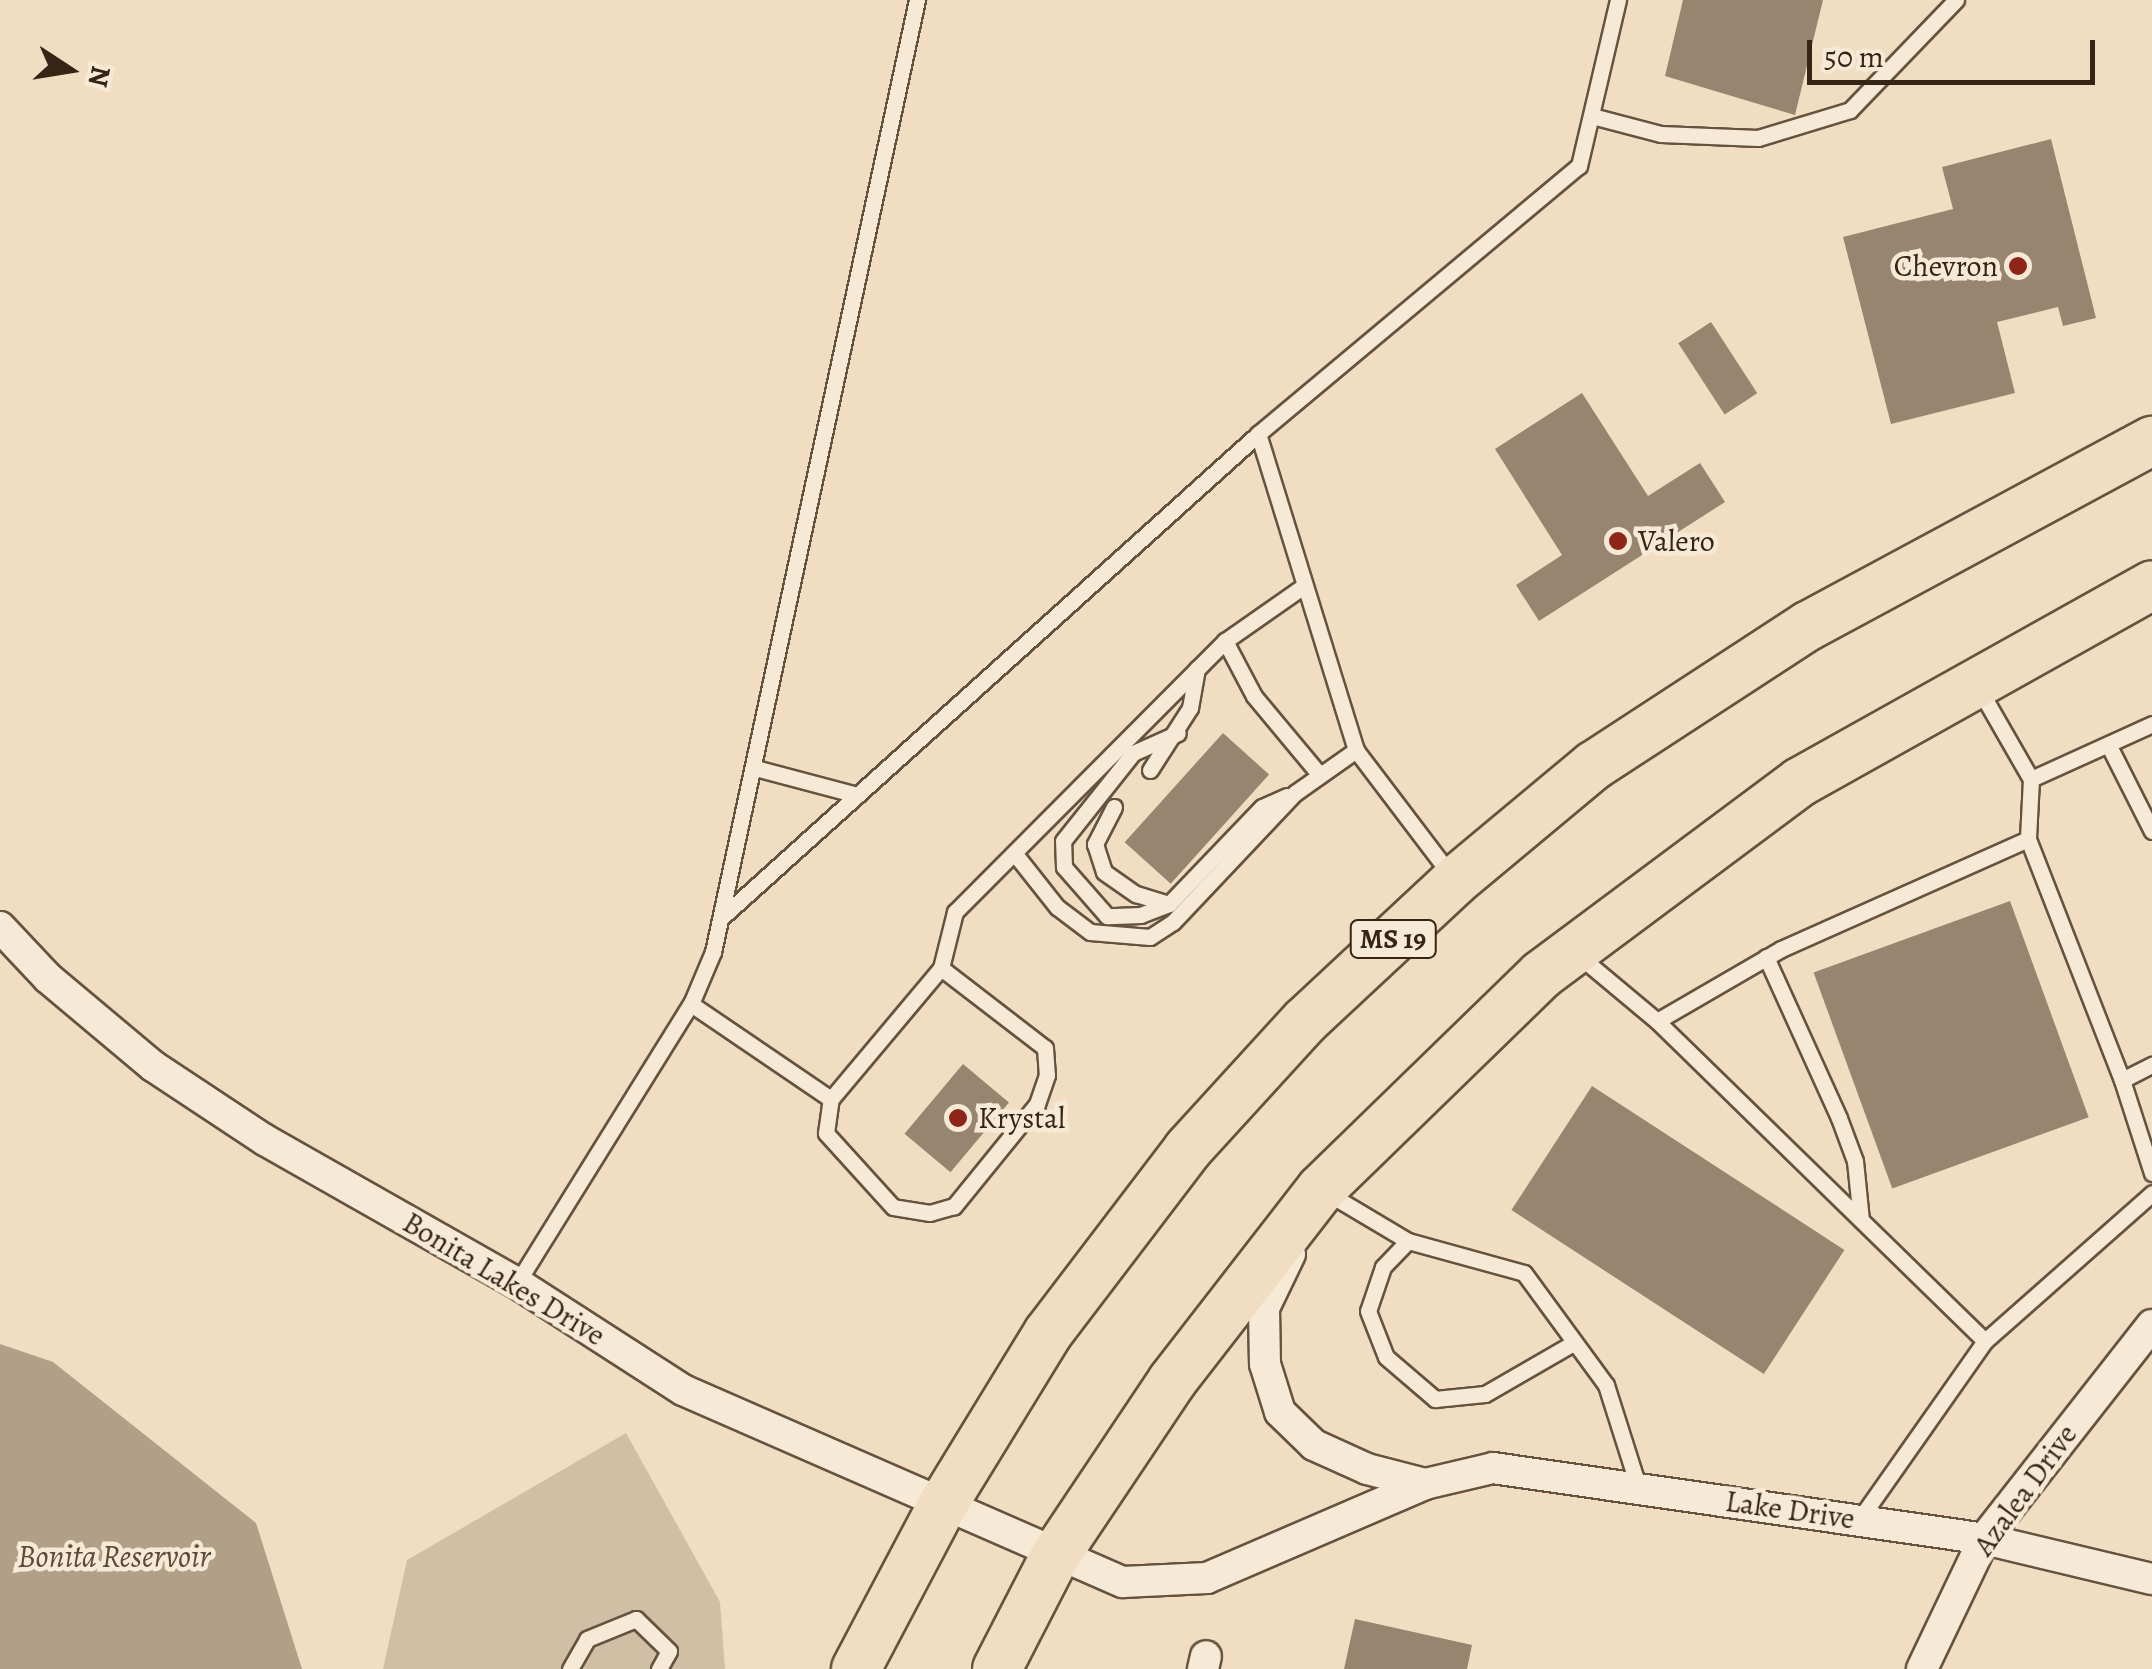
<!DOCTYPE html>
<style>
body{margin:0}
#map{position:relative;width:2152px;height:1669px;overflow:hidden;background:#f1dec2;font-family:Alegreya,serif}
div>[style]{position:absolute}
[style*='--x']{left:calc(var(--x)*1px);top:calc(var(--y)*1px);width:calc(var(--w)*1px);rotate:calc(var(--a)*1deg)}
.green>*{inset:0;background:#d1bfa5}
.water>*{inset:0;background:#b19f87}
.building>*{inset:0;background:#97856f;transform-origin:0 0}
.roads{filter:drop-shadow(2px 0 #655340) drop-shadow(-2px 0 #655340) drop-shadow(0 2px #655340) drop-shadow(0 -2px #655340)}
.service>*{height:15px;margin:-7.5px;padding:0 7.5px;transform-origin:7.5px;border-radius:7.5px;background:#f6ead7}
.minor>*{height:30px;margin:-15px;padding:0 15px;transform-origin:15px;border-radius:15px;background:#f6ead7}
.primary>*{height:48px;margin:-24px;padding:0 24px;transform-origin:24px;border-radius:24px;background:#f1dec2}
.dots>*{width:28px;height:28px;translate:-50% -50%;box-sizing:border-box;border:5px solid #f6ead7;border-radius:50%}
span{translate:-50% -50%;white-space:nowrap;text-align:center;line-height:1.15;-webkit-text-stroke:9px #f6ead7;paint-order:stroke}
.shield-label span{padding:2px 8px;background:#f6ead7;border:2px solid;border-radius:8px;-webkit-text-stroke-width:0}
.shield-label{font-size:28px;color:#362515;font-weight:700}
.poi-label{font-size:30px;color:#362515}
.right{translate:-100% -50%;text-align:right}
.left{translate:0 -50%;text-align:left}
.street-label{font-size:30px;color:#362515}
.water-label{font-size:32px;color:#5b4a37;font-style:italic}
.north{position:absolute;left:20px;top:20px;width:100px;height:100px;-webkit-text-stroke:8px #f6ead7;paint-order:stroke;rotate:102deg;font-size:28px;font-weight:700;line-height:40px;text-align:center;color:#362515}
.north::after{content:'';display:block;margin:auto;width:35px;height:45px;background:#362515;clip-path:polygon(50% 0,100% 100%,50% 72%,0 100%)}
.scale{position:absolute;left:1807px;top:40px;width:288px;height:45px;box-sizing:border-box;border:5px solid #362515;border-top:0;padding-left:12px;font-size:30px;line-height:35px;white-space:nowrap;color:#362515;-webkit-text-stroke:8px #f6ead7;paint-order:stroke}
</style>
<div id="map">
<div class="green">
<div style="clip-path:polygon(626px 1433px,720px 1602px,725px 1669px,383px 1669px,407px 1560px)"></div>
</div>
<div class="water">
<div style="clip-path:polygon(0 1344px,53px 1362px,256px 1523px,302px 1669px,0 1669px)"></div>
</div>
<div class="building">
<div style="clip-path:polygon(1683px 0,1823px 0,1795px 115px,1665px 76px)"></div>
<div style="clip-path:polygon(2051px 139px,2096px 318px,2063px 326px,2058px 307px,1997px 322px,2015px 393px,1891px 424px,1843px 237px,1953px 209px,1942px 167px)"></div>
<div style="left:1711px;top:322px;width:85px;height:39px;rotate:57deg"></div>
<div style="clip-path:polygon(1582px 393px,1648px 496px,1700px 463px,1725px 502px,1539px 621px,1516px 585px,1562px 555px,1495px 449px)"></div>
<div style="left:1223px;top:733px;width:62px;height:147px;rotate:42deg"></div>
<div style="left:2010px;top:901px;width:230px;height:209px;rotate:70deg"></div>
<div style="left:963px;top:1064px;width:60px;height:91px;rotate:40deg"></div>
<div style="left:1592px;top:1086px;width:301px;height:148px;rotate:33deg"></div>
<div style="clip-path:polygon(1355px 1619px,1472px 1645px,1467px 1669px,1344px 1669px)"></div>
</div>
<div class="roads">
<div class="service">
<div style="--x:1592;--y:116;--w:71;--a:14.6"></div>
<div style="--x:1661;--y:134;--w:97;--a:2.4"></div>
<div style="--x:1758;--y:138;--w:96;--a:-16.9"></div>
<div style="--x:1850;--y:110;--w:153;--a:-46.1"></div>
<div style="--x:1225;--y:641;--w:62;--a:62.2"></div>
<div style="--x:1254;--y:696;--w:102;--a:50.2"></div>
<div style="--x:1978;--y:687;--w:106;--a:60.1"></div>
<div style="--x:2031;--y:779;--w:60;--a:92.9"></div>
<div style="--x:2028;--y:839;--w:259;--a:68.7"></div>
<div style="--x:2122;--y:1080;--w:34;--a:-27"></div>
<div style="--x:2110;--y:748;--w:93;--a:63.2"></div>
<div style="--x:755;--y:768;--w:106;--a:14.8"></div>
<div style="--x:1150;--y:770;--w:74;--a:-57.2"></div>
<div style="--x:1190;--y:708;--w:40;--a:-80"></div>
<div style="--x:2031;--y:779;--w:133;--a:-24.4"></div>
<div style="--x:1114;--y:807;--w:42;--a:117.2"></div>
<div style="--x:1095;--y:844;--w:29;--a:72"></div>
<div style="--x:1104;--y:872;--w:39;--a:35"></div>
<div style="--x:1136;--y:894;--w:34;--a:17"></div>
<div style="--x:1169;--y:904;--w:134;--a:-46.2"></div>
<div style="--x:1262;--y:807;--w:27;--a:-24"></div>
<div style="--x:1015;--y:854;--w:68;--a:51.6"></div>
<div style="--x:1057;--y:907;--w:41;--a:37.1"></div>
<div style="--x:1090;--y:932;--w:60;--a:4.8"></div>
<div style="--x:1150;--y:937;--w:27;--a:-33"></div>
<div style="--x:1173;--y:922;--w:178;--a:-46.6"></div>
<div style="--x:1295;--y:793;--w:75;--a:-35.2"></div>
<div style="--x:1453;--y:878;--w:161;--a:-127.2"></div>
<div style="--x:1356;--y:750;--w:331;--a:-107.2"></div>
<div style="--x:1258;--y:434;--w:418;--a:-39.9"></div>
<div style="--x:1579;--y:166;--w:171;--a:-76.8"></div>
<div style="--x:1169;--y:904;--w:30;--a:159"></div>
<div style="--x:1141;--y:915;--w:34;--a:178"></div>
<div style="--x:1107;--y:916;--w:65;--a:-131.3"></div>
<div style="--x:1064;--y:867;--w:26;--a:-92"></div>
<div style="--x:1063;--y:841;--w:112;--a:-51.5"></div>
<div style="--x:1133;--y:753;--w:49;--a:-24"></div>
<div style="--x:722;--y:917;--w:722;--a:-42.02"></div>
<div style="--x:1578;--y:955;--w:103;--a:39.9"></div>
<div style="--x:1657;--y:1021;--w:143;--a:-30.1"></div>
<div style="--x:1781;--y:949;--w:270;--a:-24"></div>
<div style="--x:1766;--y:957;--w:177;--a:65.6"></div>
<div style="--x:1839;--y:1118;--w:46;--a:69.6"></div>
<div style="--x:1855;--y:1161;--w:59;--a:84.2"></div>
<div style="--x:941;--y:968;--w:131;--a:37.6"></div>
<div style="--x:1045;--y:1048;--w:27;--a:86"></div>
<div style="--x:1047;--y:1075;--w:31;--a:109"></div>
<div style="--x:1037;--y:1104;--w:132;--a:129.1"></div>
<div style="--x:954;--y:1206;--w:25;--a:164"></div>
<div style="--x:930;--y:1213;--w:37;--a:-171"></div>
<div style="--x:893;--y:1207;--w:100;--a:-132.2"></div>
<div style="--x:826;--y:1133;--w:34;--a:-82"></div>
<div style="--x:831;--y:1099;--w:171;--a:-50"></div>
<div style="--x:941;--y:968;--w:58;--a:-76"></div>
<div style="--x:955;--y:912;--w:383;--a:-45.1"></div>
<div style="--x:1225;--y:641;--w:94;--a:-35"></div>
<div style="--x:691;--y:1004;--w:169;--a:34.2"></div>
<div style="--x:1657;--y:1021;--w:458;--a:44.3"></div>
<div style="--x:1985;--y:1341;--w:223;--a:-41.5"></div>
<div style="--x:2122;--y:1080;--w:98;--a:72.1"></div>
<div style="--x:1324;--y:1191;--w:98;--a:30.8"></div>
<div style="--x:1408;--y:1241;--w:120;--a:15.4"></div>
<div style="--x:1524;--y:1273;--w:139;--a:53.8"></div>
<div style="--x:1606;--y:1385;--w:109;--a:72.4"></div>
<div style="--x:1408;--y:1241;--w:36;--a:134"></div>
<div style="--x:1383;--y:1267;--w:46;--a:108.8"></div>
<div style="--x:1368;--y:1311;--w:49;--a:68.6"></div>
<div style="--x:1386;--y:1357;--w:65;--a:40.6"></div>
<div style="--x:1435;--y:1399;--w:50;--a:-5.7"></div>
<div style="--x:1485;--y:1394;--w:98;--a:-30"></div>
<div style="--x:517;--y:1283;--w:329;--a:-58.1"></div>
<div style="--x:691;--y:1004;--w:56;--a:-67.1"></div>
<div style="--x:713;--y:952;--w:974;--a:-77.91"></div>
<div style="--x:1859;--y:1520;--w:219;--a:-54.9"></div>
<div style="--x:570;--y:1669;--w:34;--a:-60"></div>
<div style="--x:587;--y:1639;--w:53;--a:-22.2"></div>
<div style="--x:636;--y:1619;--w:46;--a:44.1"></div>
<div style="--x:669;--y:1651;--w:21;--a:119"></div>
</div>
<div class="minor">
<div style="--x:0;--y:927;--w:70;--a:46.7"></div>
<div style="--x:48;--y:978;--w:137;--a:40"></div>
<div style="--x:153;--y:1066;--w:134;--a:33.5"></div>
<div style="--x:265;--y:1140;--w:290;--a:29.6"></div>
<div style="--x:517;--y:1283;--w:197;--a:32.8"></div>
<div style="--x:683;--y:1390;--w:480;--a:23.6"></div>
<div style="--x:1123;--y:1582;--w:84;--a:-2.7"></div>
<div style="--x:1207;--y:1578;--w:237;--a:-23.3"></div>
<div style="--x:1425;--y:1484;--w:70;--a:-13.2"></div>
<div style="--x:1493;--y:1468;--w:496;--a:8.2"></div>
<div style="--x:1984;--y:1539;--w:173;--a:13.4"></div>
<div style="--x:1290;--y:1254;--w:60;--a:115.7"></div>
<div style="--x:1264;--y:1308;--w:56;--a:89"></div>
<div style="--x:1265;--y:1364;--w:50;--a:72.6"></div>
<div style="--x:1280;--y:1412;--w:47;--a:44.1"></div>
<div style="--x:1314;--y:1445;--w:58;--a:24.4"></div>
<div style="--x:1367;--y:1469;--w:60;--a:14.5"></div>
<div style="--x:1203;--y:1669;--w:13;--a:-77"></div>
<div style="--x:1922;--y:1669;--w:144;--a:-64.5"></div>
<div style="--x:1984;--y:1539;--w:272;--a:-51.9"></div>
</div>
<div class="primary">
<div style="--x:856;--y:1669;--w:184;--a:-62.2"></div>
<div style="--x:942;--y:1506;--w:203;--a:-58.5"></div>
<div style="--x:1048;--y:1333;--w:231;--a:-52.7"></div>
<div style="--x:1188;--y:1149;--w:173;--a:-47.6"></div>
<div style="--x:1305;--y:1021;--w:205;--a:-43"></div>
<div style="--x:1455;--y:881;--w:180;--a:-39.8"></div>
<div style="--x:1593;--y:766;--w:257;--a:-33.1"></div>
<div style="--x:1808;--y:626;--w:391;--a:-28.3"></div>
<div style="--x:997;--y:1669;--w:127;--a:-62.8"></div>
<div style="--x:1055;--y:1556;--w:211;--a:-56.2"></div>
<div style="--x:1172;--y:1381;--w:243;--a:-52.2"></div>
<div style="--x:1321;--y:1189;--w:307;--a:-44.2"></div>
<div style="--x:1541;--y:975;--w:323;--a:-36.7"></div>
<div style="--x:1800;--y:782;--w:403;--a:-29.2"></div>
</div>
</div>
<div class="dots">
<div style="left:2018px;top:266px;background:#8f2418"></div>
<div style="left:1618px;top:541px;background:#8f2418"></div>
<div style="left:958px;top:1118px;background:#8f2418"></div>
</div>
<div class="shield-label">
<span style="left:1393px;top:939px">MS 19</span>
</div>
<div class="poi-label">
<span class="right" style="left:1998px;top:266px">Chevron</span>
<span class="left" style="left:1638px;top:541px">Valero</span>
<span class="left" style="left:978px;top:1118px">Krystal</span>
</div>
<div class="street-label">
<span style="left:504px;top:1279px;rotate:31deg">Bonita Lakes Drive</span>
<span style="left:2025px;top:1490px;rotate:-54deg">Azalea Drive</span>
<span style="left:1790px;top:1510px;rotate:8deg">Lake Drive</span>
</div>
<div class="water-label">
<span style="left:114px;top:1556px">Bonita Reservoir</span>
</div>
<div class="north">N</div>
<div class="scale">50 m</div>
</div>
